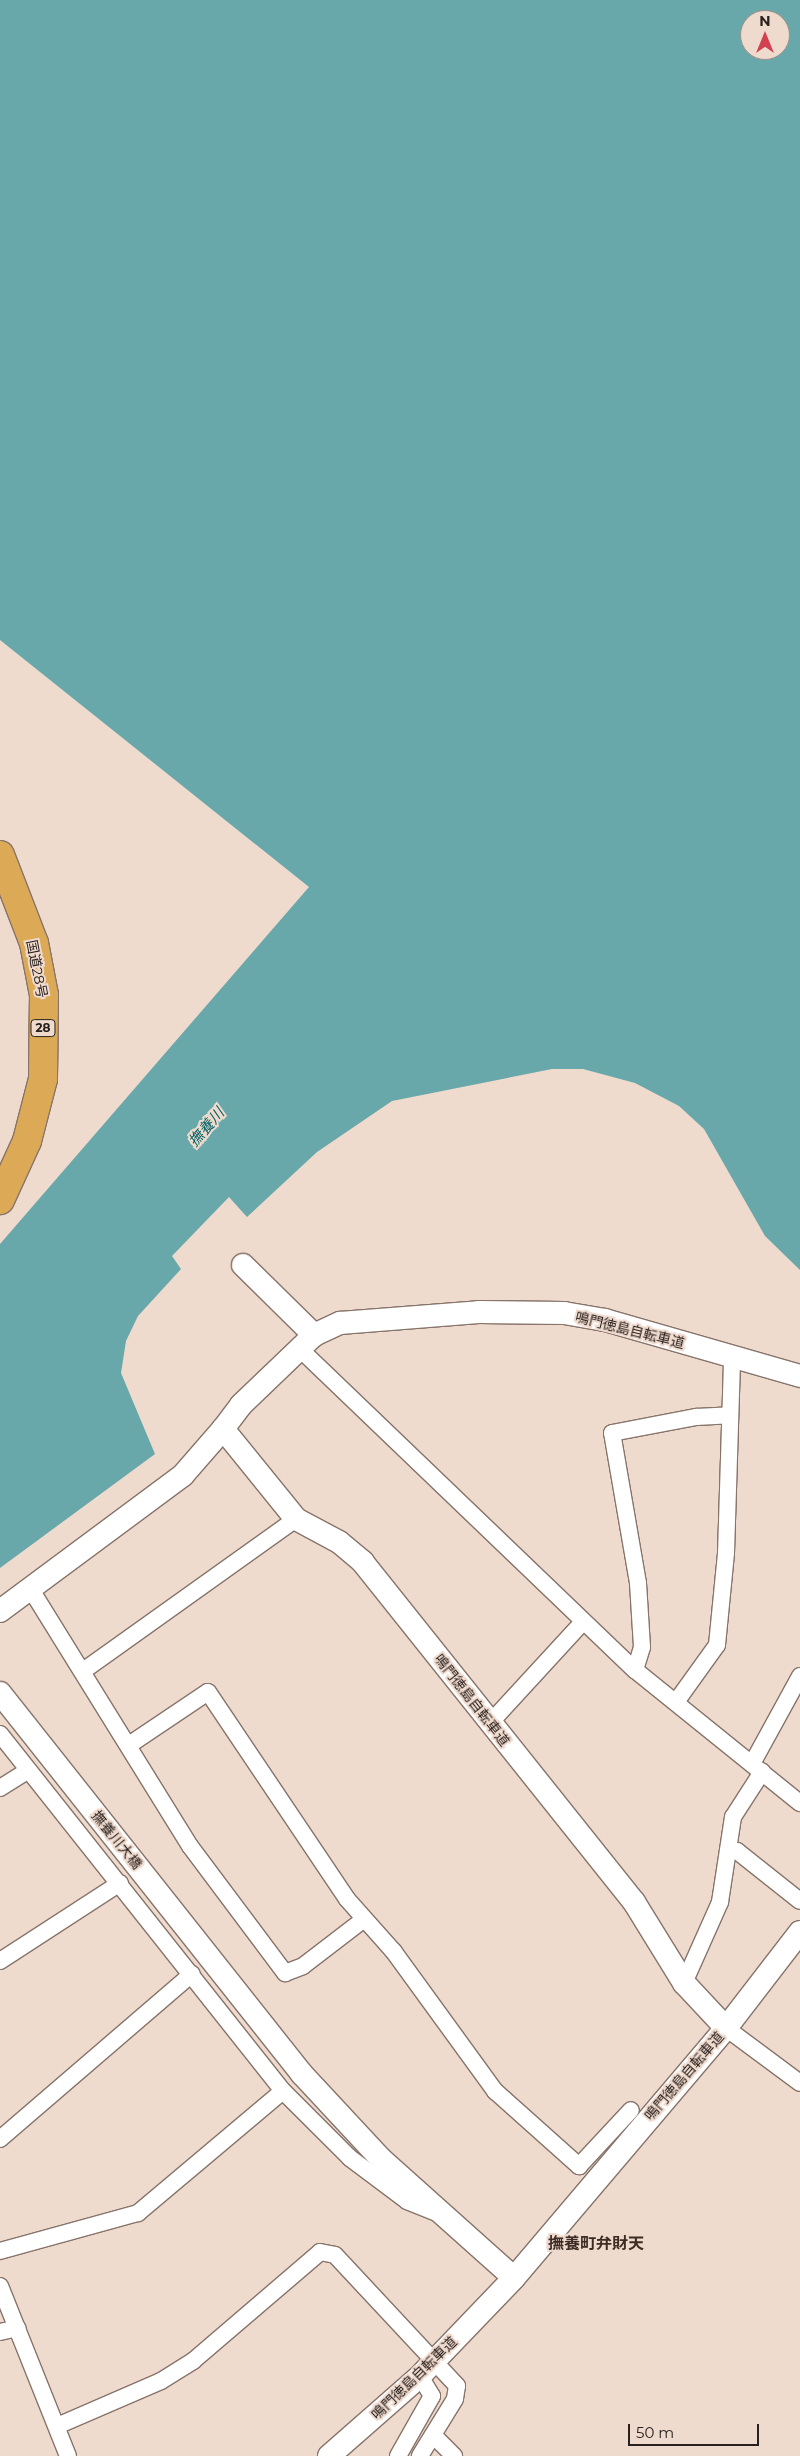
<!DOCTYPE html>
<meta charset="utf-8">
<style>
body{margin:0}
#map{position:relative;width:800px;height:2456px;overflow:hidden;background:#efdace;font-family:Montserrat,"Noto Sans JP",sans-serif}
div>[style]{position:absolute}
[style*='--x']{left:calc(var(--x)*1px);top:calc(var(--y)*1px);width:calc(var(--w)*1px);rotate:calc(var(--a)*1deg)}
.water>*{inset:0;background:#68a8aa}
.roads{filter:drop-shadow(1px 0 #87746a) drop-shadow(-1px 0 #87746a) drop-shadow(0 1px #87746a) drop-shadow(0 -1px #87746a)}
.street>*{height:16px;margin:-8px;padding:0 8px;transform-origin:8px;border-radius:8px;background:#fff}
.secondary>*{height:22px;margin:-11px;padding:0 11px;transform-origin:11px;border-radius:11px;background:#fff}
.highway>*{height:28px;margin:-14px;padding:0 14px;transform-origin:14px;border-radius:14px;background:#dcaa56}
span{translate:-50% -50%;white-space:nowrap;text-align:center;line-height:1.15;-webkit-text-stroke:4px #efdace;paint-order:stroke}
.shield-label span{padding:1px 4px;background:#efdace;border:1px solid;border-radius:4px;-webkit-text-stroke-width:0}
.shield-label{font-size:12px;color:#28201c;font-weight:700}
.street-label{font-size:14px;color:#28201c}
.water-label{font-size:15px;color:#006265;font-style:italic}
.quarter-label{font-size:16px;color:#3c2c23;font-weight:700}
.north{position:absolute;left:740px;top:10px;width:50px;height:50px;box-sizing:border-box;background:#efdace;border:1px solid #9f9087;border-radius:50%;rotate:0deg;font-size:14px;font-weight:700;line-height:20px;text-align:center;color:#28201c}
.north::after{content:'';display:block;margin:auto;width:18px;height:22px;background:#d14152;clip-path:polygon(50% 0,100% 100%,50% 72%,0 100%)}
.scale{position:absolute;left:628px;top:2424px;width:131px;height:22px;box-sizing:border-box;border:2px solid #28201c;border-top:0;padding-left:6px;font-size:15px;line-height:18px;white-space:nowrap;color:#28201c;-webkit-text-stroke:4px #efdace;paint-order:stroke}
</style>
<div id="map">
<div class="water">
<div style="clip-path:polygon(evenodd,0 0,800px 0,800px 1270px,765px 1236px,704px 1129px,679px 1106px,635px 1083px,583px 1069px,552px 1069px,392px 1101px,317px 1152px,247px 1217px,229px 1197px,172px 1256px,181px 1269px,138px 1316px,126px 1341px,121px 1373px,155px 1454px,0 1568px,0 1244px,309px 887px,0 640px,0 0,750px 20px,780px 20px,780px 50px,750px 50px,750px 20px)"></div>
</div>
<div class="roads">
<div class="street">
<div style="--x:300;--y:1349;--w:464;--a:43.8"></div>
<div style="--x:635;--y:1670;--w:212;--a:38.9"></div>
<div style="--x:30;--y:1588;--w:304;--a:58.2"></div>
<div style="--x:190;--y:1846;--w:159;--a:53.2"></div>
<div style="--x:285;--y:1973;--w:19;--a:-21"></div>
<div style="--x:303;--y:1966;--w:76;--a:-37.5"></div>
<div style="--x:635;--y:1670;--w:24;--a:-73"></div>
<div style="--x:642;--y:1647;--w:64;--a:-93.6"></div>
<div style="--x:638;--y:1583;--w:152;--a:-99.8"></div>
<div style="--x:612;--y:1433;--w:86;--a:-10.8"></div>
<div style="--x:696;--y:1417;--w:34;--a:-3"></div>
<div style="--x:83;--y:1671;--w:262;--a:-35.5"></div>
<div style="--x:676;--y:1702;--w:70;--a:-54.3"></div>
<div style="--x:717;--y:1645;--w:92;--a:-84.4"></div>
<div style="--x:726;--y:1553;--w:196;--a:-88.2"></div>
<div style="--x:490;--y:1723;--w:137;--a:-47.4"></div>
<div style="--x:0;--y:1734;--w:456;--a:51.6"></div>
<div style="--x:283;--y:2091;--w:95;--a:45"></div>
<div style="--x:350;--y:2158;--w:71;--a:37"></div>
<div style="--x:407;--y:2201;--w:29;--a:22"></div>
<div style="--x:129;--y:1745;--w:95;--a:-33.9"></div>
<div style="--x:208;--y:1692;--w:249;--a:56.1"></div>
<div style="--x:347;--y:1899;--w:71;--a:48.4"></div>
<div style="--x:394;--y:1952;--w:172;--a:54"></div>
<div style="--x:495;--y:2091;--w:113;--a:41.8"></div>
<div style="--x:579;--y:2166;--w:76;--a:-47.1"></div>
<div style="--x:753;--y:1762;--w:98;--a:-61.3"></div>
<div style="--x:0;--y:1788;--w:32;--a:-32"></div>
<div style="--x:728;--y:1851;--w:9;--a:0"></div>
<div style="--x:737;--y:1851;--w:80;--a:38.4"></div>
<div style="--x:0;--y:1961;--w:143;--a:-33"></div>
<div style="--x:684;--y:1983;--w:89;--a:-66"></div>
<div style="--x:720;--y:1902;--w:86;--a:-81.3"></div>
<div style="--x:733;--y:1817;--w:54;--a:-57.2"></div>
<div style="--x:726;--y:2028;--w:92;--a:36.6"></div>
<div style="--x:0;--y:2139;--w:253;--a:-40.7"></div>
<div style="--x:0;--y:2251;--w:143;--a:-15.4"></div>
<div style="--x:138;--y:2213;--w:189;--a:-40.1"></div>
<div style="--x:0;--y:2286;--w:183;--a:68.2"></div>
<div style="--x:0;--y:2332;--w:18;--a:-13"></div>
<div style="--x:57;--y:2426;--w:113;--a:-23.4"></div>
<div style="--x:161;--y:2381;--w:38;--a:-32"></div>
<div style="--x:193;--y:2361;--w:167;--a:-40.6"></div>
<div style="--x:320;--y:2252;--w:15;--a:11"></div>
<div style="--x:335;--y:2255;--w:179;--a:47"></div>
<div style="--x:457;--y:2386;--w:13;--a:99"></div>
<div style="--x:455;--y:2399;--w:67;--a:121.6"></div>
<div style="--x:433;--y:2435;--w:30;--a:45"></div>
<div style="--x:398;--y:2456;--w:69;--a:-60.5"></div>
<div style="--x:432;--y:2396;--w:23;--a:-121"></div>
</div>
<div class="secondary">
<div style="--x:243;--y:1265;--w:100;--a:44.6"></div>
<div style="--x:0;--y:1611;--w:228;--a:-36.6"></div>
<div style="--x:183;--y:1475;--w:61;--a:-49"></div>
<div style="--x:0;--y:1693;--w:486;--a:51.6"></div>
<div style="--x:302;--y:2074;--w:116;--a:47.1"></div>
<div style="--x:381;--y:2159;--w:178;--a:41.8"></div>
<div style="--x:726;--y:2028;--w:121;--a:-52.4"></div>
<div style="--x:329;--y:2456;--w:121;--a:-41.3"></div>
<div style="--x:420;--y:2376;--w:136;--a:-46.2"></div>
<div style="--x:514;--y:2278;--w:328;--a:-49.7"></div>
<div style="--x:726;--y:2028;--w:62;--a:-133"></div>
<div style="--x:684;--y:1983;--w:95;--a:-121.7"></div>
<div style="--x:634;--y:1902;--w:435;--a:-128.6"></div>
<div style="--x:363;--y:1562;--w:31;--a:-140"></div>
<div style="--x:339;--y:1542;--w:49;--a:-151.9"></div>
<div style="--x:296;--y:1519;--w:116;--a:-129"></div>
<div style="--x:223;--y:1429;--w:30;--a:-53"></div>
<div style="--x:241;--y:1405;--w:101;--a:-43.8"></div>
<div style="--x:314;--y:1335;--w:29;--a:-25"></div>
<div style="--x:340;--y:1323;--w:139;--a:-4.5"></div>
<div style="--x:479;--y:1312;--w:85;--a:0.7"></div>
<div style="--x:564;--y:1313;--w:42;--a:9.7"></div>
<div style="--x:605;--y:1320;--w:203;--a:16"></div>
</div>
<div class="highway">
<div style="--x:0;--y:855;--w:94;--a:68.9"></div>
<div style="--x:34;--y:943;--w:53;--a:79.1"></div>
<div style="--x:44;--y:995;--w:84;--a:90.7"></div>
<div style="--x:43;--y:1079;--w:64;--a:104.5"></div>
<div style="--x:27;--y:1141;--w:65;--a:114.6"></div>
</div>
</div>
<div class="shield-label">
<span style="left:43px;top:1028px">28</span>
</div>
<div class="street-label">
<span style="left:37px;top:969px;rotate:79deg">国道28号</span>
<span style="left:630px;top:1330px;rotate:14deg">鳴門徳島自転車道</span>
<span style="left:472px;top:1700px;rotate:52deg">鳴門徳島自転車道</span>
<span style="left:117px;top:1840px;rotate:51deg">撫養川大橋</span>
<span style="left:684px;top:2076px;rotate:-49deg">鳴門徳島自転車道</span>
<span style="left:414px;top:2378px;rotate:-44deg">鳴門徳島自転車道</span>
</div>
<div class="water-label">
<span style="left:206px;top:1127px;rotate:-49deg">撫養川</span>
</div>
<div class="quarter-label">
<span style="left:596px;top:2244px">撫養町弁財天</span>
</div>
<div class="north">N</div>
<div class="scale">50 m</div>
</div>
